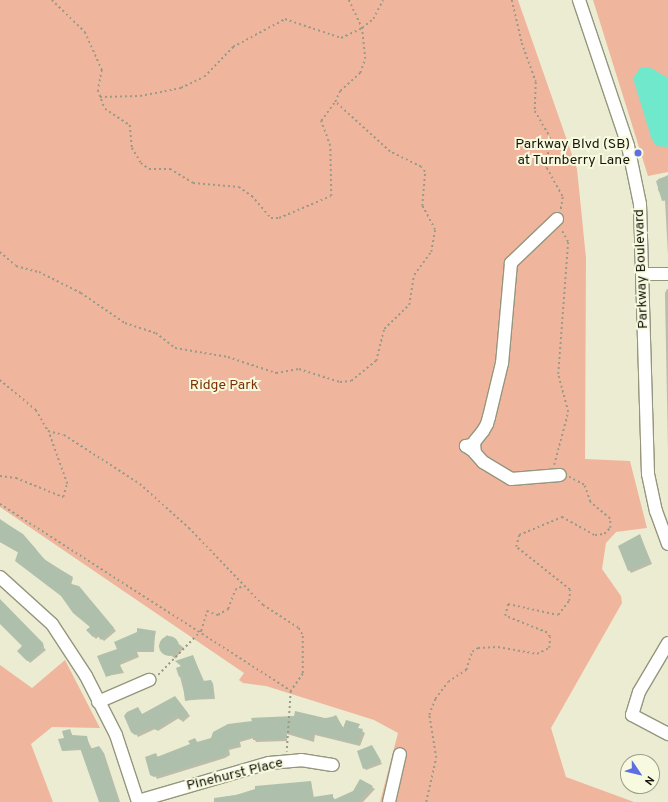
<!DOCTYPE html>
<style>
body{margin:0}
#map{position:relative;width:668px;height:802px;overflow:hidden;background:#ebecd2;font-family:Overpass,sans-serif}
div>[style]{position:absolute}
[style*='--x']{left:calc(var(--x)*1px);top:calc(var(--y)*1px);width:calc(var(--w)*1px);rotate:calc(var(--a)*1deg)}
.green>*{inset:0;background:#f0b69d}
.water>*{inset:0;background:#6fe8cb}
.shadow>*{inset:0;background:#0003;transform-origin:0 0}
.building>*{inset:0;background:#aec0ac}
.round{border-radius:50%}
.path>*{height:1.5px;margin-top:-0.75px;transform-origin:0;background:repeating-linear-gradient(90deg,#9a9b87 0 2px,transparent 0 5px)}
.roads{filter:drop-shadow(1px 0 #95967e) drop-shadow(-1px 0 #95967e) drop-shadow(0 1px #95967e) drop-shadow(0 -1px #95967e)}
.minor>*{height:12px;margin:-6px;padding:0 6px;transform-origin:6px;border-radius:6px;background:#fff}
.dots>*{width:11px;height:11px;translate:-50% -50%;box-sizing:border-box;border:2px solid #f8fadf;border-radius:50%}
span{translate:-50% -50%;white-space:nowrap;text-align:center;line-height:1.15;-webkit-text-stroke:4px #f8fadf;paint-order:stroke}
.poi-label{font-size:14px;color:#15150c}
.right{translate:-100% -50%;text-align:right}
.street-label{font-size:14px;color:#15150c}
.park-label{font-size:14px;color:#7d3102}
.north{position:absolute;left:620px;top:754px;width:40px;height:40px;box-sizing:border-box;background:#f8fadf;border:1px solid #9d9e8b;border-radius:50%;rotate:125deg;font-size:11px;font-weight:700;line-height:16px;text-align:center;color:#15150c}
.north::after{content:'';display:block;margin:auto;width:14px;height:18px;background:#5e6fe6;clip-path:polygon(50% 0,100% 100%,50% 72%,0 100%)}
</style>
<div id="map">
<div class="green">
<div style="clip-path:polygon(0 0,518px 0,577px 169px,586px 258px,585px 459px,630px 461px,647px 528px,616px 532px,606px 543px,602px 569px,621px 596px,622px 603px,551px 728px,566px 777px,634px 802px,380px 802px,398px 733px,374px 720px,266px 686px,243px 683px,239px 680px,244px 673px,0 507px)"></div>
<div style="clip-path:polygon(593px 0,668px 0,668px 172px,648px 176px)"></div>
<div style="clip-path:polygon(65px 660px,100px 728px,52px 727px,31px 744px,53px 802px,0 802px,0 665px,32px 688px)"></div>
</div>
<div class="water">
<div style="clip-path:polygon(641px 67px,651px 68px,668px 78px,668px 147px,656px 146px,651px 137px,633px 78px)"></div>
</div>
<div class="shadow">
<div style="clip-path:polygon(668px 176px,668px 256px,665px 200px,658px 190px,658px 179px)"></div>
<div style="clip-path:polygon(667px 289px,668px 289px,668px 451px,665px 293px)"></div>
<div style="clip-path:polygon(0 519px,22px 534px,36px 549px,38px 555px,73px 578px,71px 585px,81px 589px,116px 631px,104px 641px,99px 636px,96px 639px,87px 630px,91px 627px,63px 597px,19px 553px,0 542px)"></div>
<div style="clip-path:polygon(640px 535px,652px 564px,631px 573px,629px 570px)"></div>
<div style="clip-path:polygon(0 601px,46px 650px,30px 663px,19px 651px,24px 647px,0 621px)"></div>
<div style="clip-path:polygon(155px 632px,154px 652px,137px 652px,139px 657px,120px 665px,124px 673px,107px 676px,118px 650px)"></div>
<div style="left:167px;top:635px;width:21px;height:14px;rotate:37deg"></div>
<div style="clip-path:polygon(193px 656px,204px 681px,213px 683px,215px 699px,186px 700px,178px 669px)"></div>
<div style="clip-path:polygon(177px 700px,190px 716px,183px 722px,179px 718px,158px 731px,155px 729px,138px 737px,125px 717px,138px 708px,142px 715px)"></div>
<div style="clip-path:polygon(336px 716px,344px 729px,347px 721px,365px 733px,360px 746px,315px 735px,314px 742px,287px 734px,287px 741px,256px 742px,254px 738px,240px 742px,241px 747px,229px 750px,230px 755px,225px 758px,157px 779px,146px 757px,156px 754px,158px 757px,191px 745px,195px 739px,198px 743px)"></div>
<div style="clip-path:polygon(70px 730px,73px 737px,86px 737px,92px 749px,99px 747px,104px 753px,120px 802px,101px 802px,82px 750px,62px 751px)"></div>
<div style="clip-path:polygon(374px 749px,382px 764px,366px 770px,364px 768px)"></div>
<div style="clip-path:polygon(360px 780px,375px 789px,363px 802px,223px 802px,224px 797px,311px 782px,314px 798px,332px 795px,335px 800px,354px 792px)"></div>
</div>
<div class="building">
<div style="clip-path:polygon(668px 175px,668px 200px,662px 201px,656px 181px)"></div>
<div style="clip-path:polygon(0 520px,23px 534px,46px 561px,73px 577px,68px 583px,79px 586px,114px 628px,101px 640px,96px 634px,93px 637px,86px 630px,90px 627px,73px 613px,61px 596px,15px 561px,18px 552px,0 542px)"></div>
<div style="clip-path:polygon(640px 534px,650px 562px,628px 571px,618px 546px)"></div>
<div style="clip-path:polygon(0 599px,43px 643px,44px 647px,33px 659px,27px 661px,17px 651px,22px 646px,0 624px)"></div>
<div style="clip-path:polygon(137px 628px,156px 631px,152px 651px,135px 650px,137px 655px,118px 663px,122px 671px,106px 677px,97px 656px,117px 649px,114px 642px,137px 632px)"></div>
<div class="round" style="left:159px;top:636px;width:20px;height:20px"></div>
<div style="clip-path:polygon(193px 655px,203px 681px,211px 680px,213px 684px,213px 697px,185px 701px,182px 676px,179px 677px,176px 668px,181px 666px,175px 661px)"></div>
<div style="clip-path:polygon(175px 696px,188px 713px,180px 720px,176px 716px,155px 730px,153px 726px,135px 735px,131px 732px,124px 716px,127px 712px,138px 707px,142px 714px)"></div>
<div style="clip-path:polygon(295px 711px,329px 719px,336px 715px,343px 728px,346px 720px,360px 724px,358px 728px,363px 729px,358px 744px,313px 733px,312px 740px,285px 732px,285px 739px,253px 740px,253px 736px,238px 740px,239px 745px,227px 748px,229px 753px,223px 756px,154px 777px,150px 775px,145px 757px,156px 753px,157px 757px,190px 744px,188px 741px,195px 738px,197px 742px,211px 738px,213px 732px,228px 724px,252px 721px,251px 718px,294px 716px)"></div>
<div style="clip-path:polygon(70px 729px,72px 735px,87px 736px,90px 749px,99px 746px,102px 750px,119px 802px,99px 802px,80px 748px,62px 751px,58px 739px,64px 738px,62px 731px)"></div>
<div style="clip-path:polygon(372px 745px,381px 761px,363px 769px,357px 751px)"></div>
<div style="clip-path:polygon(360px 779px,373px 786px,358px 802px,214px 802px,214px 798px,236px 795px,255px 789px,255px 786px,311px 781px,313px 797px,333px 794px,333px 800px,353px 791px)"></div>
</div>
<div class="path">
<div style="--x:52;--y:0;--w:46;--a:44.1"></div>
<div style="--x:85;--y:32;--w:42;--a:65.9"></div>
<div style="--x:102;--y:70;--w:20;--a:101"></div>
<div style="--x:98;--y:90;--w:20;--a:70"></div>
<div style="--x:105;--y:109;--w:30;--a:33"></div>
<div style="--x:130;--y:125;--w:23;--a:85"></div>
<div style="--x:132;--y:148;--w:17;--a:59"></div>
<div style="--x:141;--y:163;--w:10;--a:37"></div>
<div style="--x:149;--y:169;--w:21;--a:0"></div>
<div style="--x:170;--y:169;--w:27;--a:31"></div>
<div style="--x:193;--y:183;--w:46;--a:5"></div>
<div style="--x:239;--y:187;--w:16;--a:35"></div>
<div style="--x:252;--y:196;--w:29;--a:49"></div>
<div style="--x:271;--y:218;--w:8;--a:0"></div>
<div style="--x:279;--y:218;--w:56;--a:-22.9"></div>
<div style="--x:331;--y:196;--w:50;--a:-91.1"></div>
<div style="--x:330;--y:146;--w:27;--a:-110"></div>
<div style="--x:321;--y:121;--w:24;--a:-54"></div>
<div style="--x:349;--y:0;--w:31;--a:65"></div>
<div style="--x:362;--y:28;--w:14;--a:-39"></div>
<div style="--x:373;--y:19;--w:21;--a:-62"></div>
<div style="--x:512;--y:0;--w:44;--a:76.9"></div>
<div style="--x:522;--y:43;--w:41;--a:70.3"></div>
<div style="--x:536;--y:82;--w:29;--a:92"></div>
<div style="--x:535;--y:111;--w:30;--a:60"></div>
<div style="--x:550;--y:137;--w:31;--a:96"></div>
<div style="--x:547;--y:168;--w:33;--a:61"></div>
<div style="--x:563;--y:197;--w:13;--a:99"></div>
<div style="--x:100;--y:97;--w:40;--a:-1.4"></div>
<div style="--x:140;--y:96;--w:42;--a:-11"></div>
<div style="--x:181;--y:88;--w:25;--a:-26"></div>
<div style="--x:204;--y:77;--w:42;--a:-46"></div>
<div style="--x:233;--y:47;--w:59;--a:-28.3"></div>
<div style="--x:285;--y:19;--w:59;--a:18.7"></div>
<div style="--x:341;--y:38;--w:23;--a:-25"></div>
<div style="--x:0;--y:252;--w:21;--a:41"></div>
<div style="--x:16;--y:266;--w:24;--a:15"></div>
<div style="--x:39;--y:272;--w:47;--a:26.6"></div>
<div style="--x:81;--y:293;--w:53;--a:34.3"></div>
<div style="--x:125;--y:323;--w:33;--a:18"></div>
<div style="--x:156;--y:333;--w:24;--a:38"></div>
<div style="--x:175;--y:348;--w:54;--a:9.6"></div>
<div style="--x:228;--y:357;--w:51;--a:18.4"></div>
<div style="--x:276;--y:373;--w:23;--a:-10"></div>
<div style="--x:299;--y:369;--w:43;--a:17.6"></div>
<div style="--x:340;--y:382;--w:11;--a:-5"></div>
<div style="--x:351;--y:381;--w:32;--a:-39"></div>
<div style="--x:376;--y:361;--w:33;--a:-76"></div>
<div style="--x:384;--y:329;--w:35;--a:-44"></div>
<div style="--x:409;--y:305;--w:30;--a:-81"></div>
<div style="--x:414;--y:275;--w:29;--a:-54"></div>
<div style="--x:431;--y:252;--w:22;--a:-80"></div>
<div style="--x:435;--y:230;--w:27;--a:-118"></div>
<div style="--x:422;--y:206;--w:34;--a:-85"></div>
<div style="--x:425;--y:172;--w:6;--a:-129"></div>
<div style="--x:421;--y:167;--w:34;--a:-154"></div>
<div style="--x:390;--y:152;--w:74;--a:-137.7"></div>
<div style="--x:335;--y:102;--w:12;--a:-66"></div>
<div style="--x:340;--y:91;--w:27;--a:-42"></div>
<div style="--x:360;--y:73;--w:15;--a:-70"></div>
<div style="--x:365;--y:59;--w:31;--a:-96"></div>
<div style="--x:0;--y:380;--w:47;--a:39.8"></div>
<div style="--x:36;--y:410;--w:24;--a:60"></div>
<div style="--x:48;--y:431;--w:16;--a:14"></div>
<div style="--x:64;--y:435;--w:90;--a:32.8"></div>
<div style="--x:140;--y:484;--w:66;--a:41.9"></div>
<div style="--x:189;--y:528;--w:107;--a:46.1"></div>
<div style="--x:263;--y:605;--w:43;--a:32.6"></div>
<div style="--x:299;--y:628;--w:9;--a:63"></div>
<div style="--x:303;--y:636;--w:38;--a:90"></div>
<div style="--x:303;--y:674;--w:21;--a:125"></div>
<div style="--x:554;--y:465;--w:55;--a:-75.2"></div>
<div style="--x:568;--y:412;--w:39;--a:-105"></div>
<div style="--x:558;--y:374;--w:132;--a:-85.7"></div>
<div style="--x:568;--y:242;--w:14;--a:-120"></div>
<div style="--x:0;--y:476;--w:16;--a:7"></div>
<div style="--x:16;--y:478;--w:51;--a:22"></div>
<div style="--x:63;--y:497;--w:14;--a:-73"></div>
<div style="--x:67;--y:484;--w:56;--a:-109.7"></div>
<div style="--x:0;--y:504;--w:346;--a:32.7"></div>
<div style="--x:291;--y:691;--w:61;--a:93.8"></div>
<div style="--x:158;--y:675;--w:62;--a:-45.7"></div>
<div style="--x:201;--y:631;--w:21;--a:-73"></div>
<div style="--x:207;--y:611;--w:12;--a:20"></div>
<div style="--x:218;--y:615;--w:12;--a:-31"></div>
<div style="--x:228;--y:609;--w:20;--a:-70"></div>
<div style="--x:235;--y:590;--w:9;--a:-27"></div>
<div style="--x:426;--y:802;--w:45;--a:-77.2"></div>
<div style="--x:436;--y:758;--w:44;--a:-99.2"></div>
<div style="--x:429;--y:715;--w:17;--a:-69"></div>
<div style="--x:435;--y:699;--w:21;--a:-53"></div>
<div style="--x:448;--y:682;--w:22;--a:-34"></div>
<div style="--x:466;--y:670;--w:19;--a:-72"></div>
<div style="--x:472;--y:652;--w:7;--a:-34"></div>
<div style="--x:478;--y:648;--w:20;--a:-3"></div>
<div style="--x:498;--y:647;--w:40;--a:10"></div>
<div style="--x:537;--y:654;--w:13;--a:-27"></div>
<div style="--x:549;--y:648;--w:11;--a:-85"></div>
<div style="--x:550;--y:637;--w:5;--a:-127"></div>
<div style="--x:547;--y:633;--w:45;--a:-158"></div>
<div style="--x:505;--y:616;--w:12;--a:-76"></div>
<div style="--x:508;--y:604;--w:51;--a:12.4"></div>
<div style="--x:558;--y:615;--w:18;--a:-52"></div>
<div style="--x:569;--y:601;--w:11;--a:-85"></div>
<div style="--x:570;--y:590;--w:69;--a:-141.5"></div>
<div style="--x:516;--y:547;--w:12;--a:-76"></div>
<div style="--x:519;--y:535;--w:47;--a:-22.7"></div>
<div style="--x:562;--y:517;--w:38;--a:29"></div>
<div style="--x:595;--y:535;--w:9;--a:-6"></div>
<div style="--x:604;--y:534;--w:8;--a:-45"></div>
<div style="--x:610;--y:528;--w:9;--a:-90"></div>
<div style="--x:610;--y:519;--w:26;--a:-140"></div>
<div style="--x:590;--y:502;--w:18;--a:-109"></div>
<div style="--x:584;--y:485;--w:17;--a:-152"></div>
</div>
<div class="roads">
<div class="minor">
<div style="--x:579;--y:0;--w:154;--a:71.4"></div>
<div style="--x:628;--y:146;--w:59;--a:78.3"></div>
<div style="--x:640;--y:204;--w:270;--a:88.3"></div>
<div style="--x:648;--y:474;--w:38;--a:78"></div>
<div style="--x:656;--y:511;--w:35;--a:70"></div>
<div style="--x:557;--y:219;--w:64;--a:136.3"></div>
<div style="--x:511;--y:263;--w:100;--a:95.1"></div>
<div style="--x:502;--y:363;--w:56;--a:103.5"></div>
<div style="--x:489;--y:417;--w:7;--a:106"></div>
<div style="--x:487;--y:424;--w:8;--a:120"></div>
<div style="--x:483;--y:431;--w:13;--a:129"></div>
<div style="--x:475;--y:441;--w:3;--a:108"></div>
<div style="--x:474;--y:444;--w:6;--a:121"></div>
<div style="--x:471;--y:449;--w:6;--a:-149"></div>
<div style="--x:466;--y:446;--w:8;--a:-14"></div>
<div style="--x:474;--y:444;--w:9;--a:84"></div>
<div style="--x:475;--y:453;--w:12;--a:48"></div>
<div style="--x:483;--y:462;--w:33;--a:31"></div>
<div style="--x:511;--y:479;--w:49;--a:-4.7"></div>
<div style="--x:644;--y:274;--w:24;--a:0"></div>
<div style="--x:0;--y:577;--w:70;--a:42.1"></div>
<div style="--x:52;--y:624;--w:62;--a:56.8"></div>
<div style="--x:86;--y:676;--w:66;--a:63"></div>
<div style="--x:116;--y:735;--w:71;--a:71.8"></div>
<div style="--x:668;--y:643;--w:57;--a:120.6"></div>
<div style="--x:639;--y:692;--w:24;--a:107"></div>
<div style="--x:632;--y:715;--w:41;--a:27.8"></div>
<div style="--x:98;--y:702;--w:56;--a:-23.3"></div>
<div style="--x:138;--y:801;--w:136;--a:-16.2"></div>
<div style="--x:269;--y:763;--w:32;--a:-5"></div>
<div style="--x:301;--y:760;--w:32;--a:9"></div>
<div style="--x:389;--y:802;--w:49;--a:-77.1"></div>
</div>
</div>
<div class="dots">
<div style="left:638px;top:153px;background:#5e6fe6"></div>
</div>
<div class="poi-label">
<span class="right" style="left:630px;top:153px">Parkway Blvd (SB)<br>at Turnberry Lane</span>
</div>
<div class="street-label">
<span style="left:642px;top:269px;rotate:-92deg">Parkway Boulevard</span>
<span style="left:235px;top:775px;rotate:-14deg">Pinehurst Place</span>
</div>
<div class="park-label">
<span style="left:224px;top:386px">Ridge Park</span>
</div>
<div class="north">N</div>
</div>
